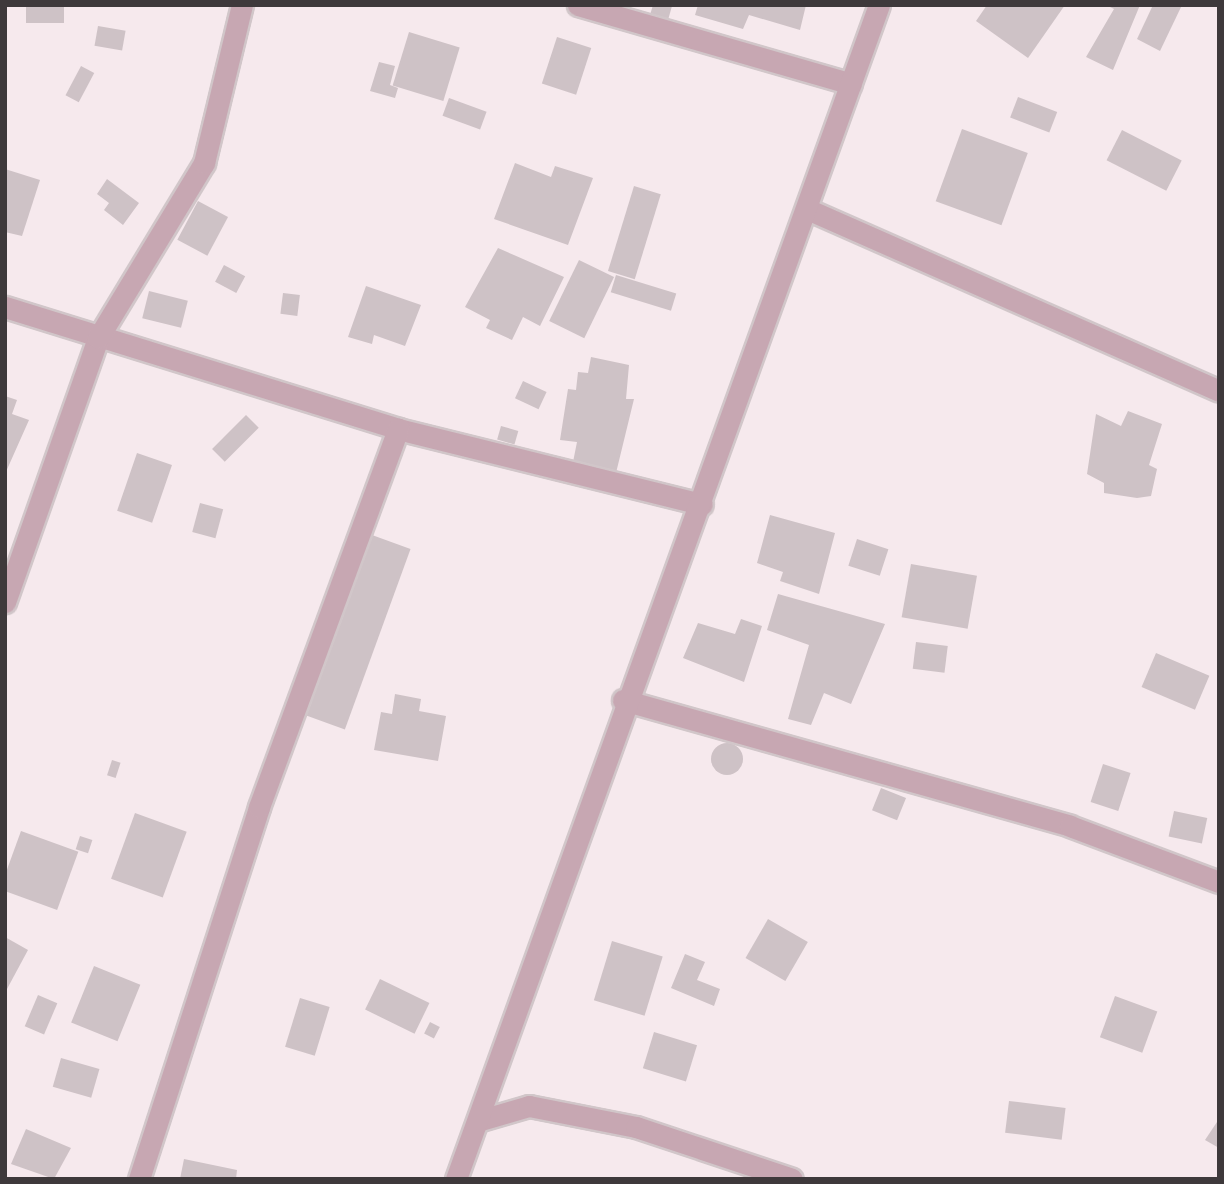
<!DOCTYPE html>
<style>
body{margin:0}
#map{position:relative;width:1224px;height:1184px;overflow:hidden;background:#f6e9ed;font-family:"Times New Roman",serif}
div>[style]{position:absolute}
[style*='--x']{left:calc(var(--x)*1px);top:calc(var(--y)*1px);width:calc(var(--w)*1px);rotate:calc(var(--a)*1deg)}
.building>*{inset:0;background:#cec2c6;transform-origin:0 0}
.round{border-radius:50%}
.roads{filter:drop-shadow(2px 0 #d1c6c9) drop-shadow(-2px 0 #d1c6c9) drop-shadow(0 2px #d1c6c9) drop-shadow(0 -2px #d1c6c9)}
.minor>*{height:21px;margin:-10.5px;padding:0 10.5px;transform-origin:10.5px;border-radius:10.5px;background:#c7a7b2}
span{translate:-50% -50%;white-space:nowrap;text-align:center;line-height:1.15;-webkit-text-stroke:6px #f6e9ed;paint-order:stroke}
.frame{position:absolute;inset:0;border:7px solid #3e393b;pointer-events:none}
</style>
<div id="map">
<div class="building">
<div style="left:26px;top:5px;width:38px;height:18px"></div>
<div style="clip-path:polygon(653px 5px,672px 6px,668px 20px,650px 15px)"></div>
<div style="clip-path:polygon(698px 5px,806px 5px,800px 30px,749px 15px,743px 29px,695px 15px)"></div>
<div style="clip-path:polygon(987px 5px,1065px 5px,1028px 58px,976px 21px)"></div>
<div style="clip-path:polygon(1106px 5px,1140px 5px,1113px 70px,1086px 57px,1114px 9px)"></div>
<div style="clip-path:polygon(1153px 5px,1182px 5px,1160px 51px,1137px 39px)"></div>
<div style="left:98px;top:26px;width:28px;height:20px;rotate:10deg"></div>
<div style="left:409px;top:32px;width:53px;height:56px;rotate:17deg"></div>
<div style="left:557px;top:37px;width:36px;height:49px;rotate:18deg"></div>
<div style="clip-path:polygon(379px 62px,395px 66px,390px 85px,398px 88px,395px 98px,370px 91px)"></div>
<div style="left:81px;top:66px;width:15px;height:33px;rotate:28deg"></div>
<div style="left:1018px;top:97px;width:42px;height:22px;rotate:21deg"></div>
<div style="left:449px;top:98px;width:40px;height:19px;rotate:20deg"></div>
<div style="left:962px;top:129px;width:70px;height:77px;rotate:20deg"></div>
<div style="left:1122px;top:130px;width:67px;height:34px;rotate:27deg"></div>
<div style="clip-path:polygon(515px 163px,551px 177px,555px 166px,593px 178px,568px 245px,494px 219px)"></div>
<div style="clip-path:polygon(5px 169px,40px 180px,22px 236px,5px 232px)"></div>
<div style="clip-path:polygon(107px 179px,139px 203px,123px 225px,104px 210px,109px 203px,97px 194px)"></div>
<div style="left:634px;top:186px;width:28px;height:89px;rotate:17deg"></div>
<div style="left:198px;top:201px;width:34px;height:44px;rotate:28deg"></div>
<div style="clip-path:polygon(498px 248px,564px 277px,540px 326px,523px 317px,512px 340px,486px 328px,490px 320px,465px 307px)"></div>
<div style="left:579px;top:260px;width:39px;height:68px;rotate:26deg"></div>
<div style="left:224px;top:265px;width:24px;height:19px;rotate:28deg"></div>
<div style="left:616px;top:275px;width:63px;height:18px;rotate:17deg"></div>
<div style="clip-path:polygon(366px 286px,421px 305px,405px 346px,374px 335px,372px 344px,348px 337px)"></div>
<div style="left:149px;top:291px;width:40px;height:28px;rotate:14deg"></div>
<div style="left:283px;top:293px;width:17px;height:21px;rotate:7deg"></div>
<div style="clip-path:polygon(591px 357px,629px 365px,626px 399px,634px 399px,616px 473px,573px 462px,577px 442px,560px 440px,568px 389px,576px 390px,578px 372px,588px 373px)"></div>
<div style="left:523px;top:381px;width:26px;height:19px;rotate:25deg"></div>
<div style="clip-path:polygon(5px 396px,17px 400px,12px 414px,29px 420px,5px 474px)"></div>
<div style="clip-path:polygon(1128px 411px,1162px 424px,1149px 465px,1157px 469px,1151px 496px,1137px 498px,1104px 493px,1104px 483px,1087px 474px,1096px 414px,1121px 426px)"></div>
<div style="left:246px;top:415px;width:18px;height:48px;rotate:45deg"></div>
<div style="left:501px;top:426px;width:18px;height:14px;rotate:16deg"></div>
<div style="left:137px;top:453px;width:37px;height:61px;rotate:19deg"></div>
<div style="left:200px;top:503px;width:24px;height:30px;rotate:15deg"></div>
<div style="clip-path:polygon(770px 515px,835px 533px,819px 594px,780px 581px,783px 572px,757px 563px)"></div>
<div style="left:372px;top:535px;width:41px;height:192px;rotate:20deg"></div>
<div style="left:857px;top:539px;width:33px;height:28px;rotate:18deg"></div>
<div style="left:911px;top:564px;width:67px;height:54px;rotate:10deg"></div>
<div style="clip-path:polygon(778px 594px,885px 624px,851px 704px,824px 693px,811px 725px,788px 719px,809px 645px,767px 630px)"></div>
<div style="clip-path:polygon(741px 619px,762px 626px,744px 682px,683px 658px,698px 623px,735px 634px)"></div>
<div style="left:916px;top:642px;width:32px;height:27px;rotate:7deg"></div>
<div style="left:1156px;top:653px;width:58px;height:37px;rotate:23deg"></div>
<div style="clip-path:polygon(395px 694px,421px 699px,419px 711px,446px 716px,438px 761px,374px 750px,381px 712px,392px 714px)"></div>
<div class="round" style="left:711px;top:743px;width:32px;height:32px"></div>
<div style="left:112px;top:760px;width:9px;height:16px;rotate:18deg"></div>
<div style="left:1103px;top:764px;width:29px;height:40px;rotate:18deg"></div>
<div style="left:881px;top:788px;width:27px;height:24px;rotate:22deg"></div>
<div style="left:1174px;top:811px;width:34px;height:26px;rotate:12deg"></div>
<div style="left:135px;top:813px;width:55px;height:70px;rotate:20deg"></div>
<div style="left:21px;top:831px;width:61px;height:62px;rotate:20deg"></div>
<div style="left:80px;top:836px;width:13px;height:14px;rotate:18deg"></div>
<div style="left:768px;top:919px;width:46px;height:45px;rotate:30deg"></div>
<div style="clip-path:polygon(5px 937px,28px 950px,7px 989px,5px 988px)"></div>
<div style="left:612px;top:941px;width:53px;height:62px;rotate:17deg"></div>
<div style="clip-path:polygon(685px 954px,705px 962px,697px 980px,720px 989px,714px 1006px,671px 988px)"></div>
<div style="left:94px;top:966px;width:50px;height:61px;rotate:22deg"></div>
<div style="left:380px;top:979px;width:55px;height:34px;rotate:26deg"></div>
<div style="left:38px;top:995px;width:21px;height:34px;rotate:23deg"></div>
<div style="left:1115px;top:996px;width:45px;height:44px;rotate:20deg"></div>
<div style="left:300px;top:998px;width:31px;height:51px;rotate:17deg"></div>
<div style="left:430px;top:1022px;width:11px;height:13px;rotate:27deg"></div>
<div style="left:654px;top:1032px;width:45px;height:38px;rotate:17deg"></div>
<div style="left:61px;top:1058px;width:40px;height:30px;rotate:16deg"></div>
<div style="left:1009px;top:1101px;width:57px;height:32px;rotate:7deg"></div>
<div style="clip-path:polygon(1219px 1119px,1219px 1148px,1205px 1140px)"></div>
<div style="clip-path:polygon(26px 1129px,71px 1148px,54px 1179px,11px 1164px)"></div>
<div style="clip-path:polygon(184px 1159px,237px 1170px,236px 1179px,180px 1179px)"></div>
</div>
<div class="roads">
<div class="minor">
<div style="--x:578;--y:5;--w:284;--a:16.1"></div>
<div style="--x:807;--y:209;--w:450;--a:23.8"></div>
<div style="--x:5;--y:307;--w:412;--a:17.2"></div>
<div style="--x:398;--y:429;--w:313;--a:13.9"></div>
<div style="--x:5;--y:602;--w:280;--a:-70.6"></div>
<div style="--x:98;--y:338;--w:205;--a:-58.8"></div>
<div style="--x:204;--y:163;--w:163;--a:-76.5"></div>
<div style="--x:623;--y:700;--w:464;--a:15.7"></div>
<div style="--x:1070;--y:826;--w:159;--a:20.6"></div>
<div style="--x:481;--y:1120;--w:50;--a:-16.3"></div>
<div style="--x:529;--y:1106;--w:109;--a:11.1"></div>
<div style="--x:636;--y:1127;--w:164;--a:18.4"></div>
<div style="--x:139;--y:1179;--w:391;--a:-72.1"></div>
<div style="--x:259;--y:807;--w:403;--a:-69.8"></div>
<div style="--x:456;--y:1179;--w:1248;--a:-70.19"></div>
</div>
</div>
<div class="frame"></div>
</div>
